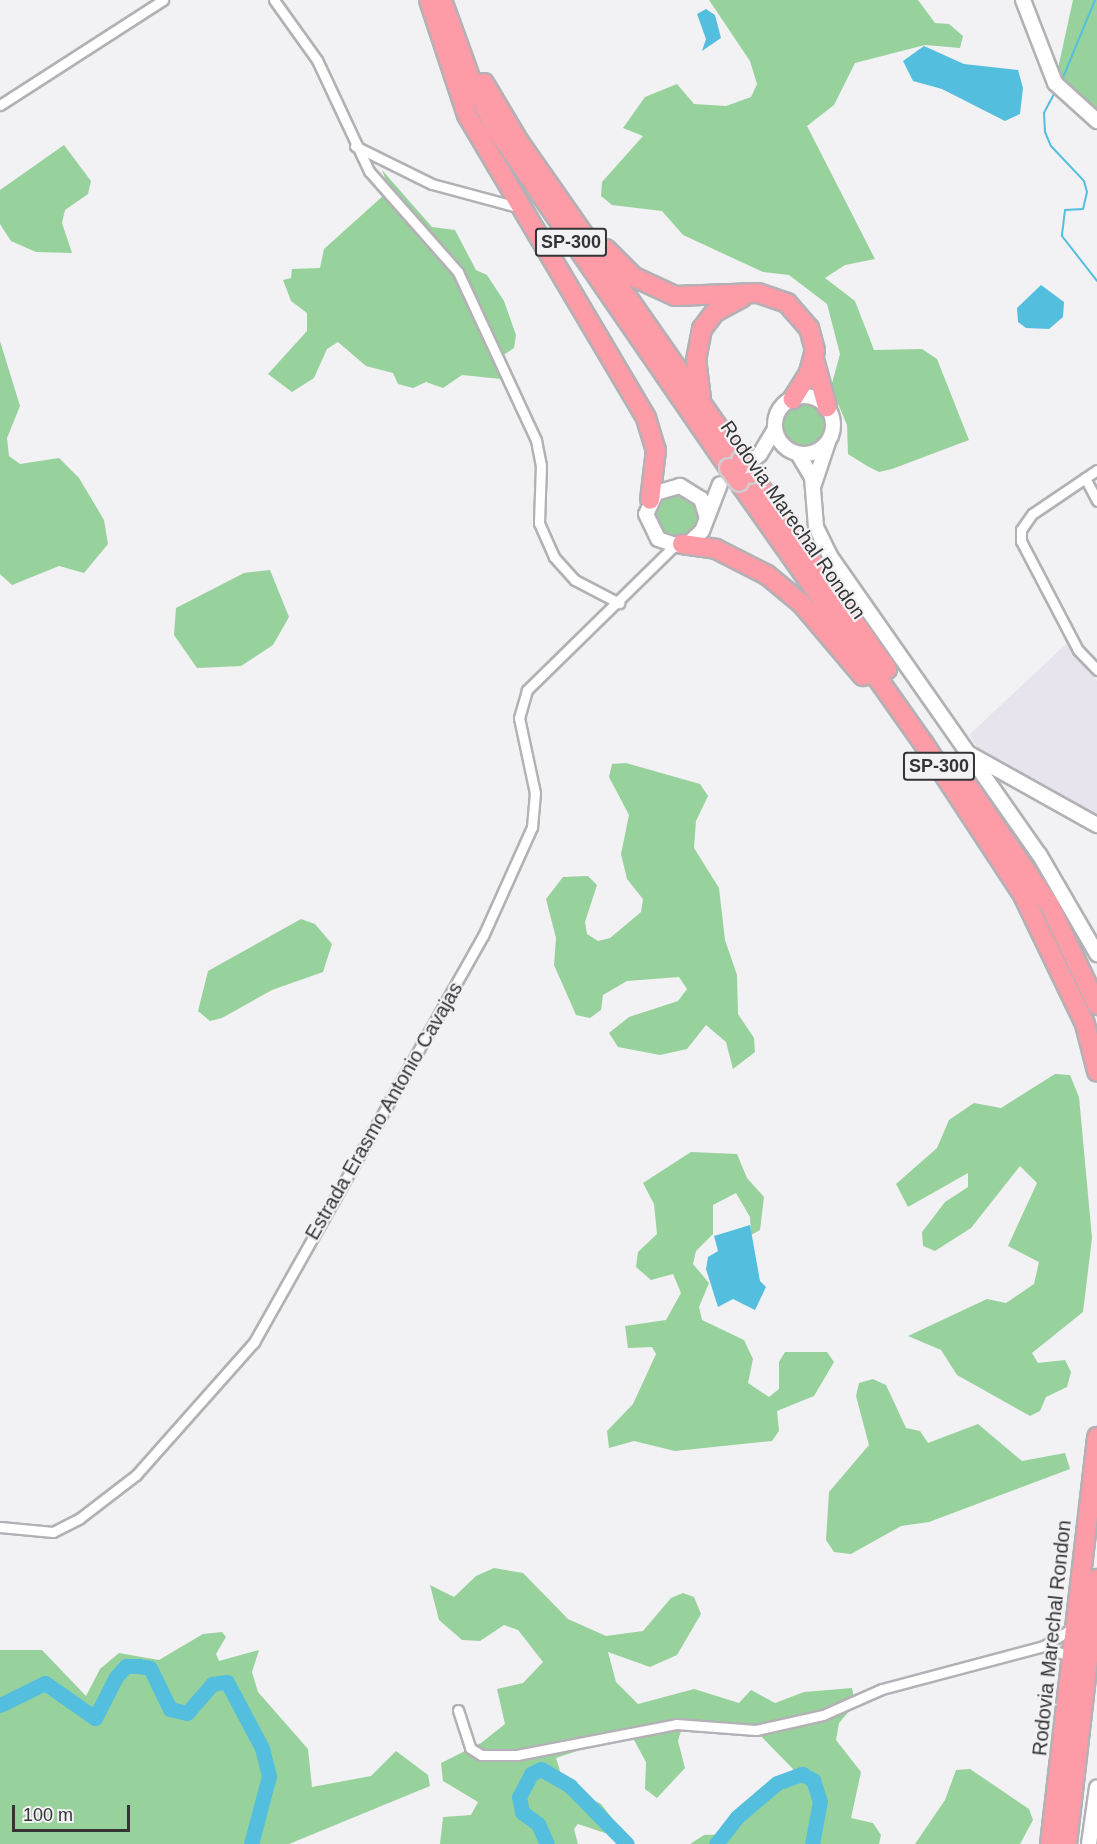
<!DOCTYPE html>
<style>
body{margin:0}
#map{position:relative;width:1097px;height:1844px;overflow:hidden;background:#f2f1f4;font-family:Arial,sans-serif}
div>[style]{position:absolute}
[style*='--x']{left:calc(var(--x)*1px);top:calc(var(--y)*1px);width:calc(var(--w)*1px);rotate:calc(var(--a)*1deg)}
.built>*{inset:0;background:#e8e4ee}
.green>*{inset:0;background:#97d29c}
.round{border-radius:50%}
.water>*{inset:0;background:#54bede}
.stream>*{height:2px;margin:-1px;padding:0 1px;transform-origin:1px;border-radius:1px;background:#54bede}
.river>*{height:15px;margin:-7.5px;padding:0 7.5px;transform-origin:7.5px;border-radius:7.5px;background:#54bede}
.roads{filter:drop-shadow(2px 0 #b3b1b5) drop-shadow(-2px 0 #b3b1b5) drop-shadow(0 2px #b3b1b5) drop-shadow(0 -2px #b3b1b5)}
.street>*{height:9px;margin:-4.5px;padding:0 4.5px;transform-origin:4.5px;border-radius:4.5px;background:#fff}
.secondary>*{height:14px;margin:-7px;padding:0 7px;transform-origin:7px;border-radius:7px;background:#fff}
.secondary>.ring{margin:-7px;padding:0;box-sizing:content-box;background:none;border:14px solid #fff;border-radius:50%}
.highway>*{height:18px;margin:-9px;padding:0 9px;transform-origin:9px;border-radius:9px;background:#fd9ba7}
.bridges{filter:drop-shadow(2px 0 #cfcecf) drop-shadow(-2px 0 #cfcecf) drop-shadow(0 2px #cfcecf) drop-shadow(0 -2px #cfcecf)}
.highway-bridge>*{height:18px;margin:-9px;padding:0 9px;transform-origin:9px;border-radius:9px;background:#fd9ba7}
span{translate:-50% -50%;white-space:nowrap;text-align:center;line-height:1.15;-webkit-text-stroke:4.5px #f2f1f4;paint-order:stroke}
.shield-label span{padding:2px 4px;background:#f2f1f4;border:2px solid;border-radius:4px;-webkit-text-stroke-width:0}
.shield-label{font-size:18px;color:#353435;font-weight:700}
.street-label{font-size:20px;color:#353435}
.scale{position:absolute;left:12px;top:1805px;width:118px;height:27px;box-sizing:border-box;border:3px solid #353435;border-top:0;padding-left:8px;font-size:18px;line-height:21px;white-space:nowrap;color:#353435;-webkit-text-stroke:4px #f2f1f4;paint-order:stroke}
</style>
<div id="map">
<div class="built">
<div style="clip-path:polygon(1067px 643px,1097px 681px,1097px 816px,980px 751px,969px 735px)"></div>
</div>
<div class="green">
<div style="clip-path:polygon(709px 0,918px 0,935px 23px,949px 24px,963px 36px,960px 48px,925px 45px,855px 63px,834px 105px,807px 126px,875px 259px,845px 265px,825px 278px,855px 301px,874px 350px,922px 349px,937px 359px,969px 440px,892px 469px,879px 472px,867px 466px,848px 454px,847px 425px,831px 387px,840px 354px,827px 304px,789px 275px,763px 272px,683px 235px,662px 211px,612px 205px,601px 196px,602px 182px,643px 136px,623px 128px,645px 97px,677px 84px,694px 104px,726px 106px,751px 97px,757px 84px,750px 61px)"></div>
<div style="clip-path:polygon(1073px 0,1097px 0,1097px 112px,1057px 73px)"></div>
<div style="clip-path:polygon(64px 145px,91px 181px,88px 194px,65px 210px,62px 223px,72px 253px,36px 252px,11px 241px,0 224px,0 190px)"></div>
<div style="clip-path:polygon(382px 170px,432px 227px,455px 230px,476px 270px,487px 275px,504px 301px,516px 335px,514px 348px,502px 356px,501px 379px,462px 375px,443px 388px,426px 382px,413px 388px,398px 384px,393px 373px,366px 366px,338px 342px,327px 349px,314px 378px,292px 392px,268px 374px,307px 331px,307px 313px,291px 301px,283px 280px,291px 278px,292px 269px,320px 268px,324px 249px,384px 195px,388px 186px)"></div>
<div style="clip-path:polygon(0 341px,20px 406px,7px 438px,9px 456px,20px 464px,59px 458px,79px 478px,104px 520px,108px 544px,84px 573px,59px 566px,12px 585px,0 574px)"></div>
<div class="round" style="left:779px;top:401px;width:50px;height:50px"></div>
<div class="round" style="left:652px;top:491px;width:48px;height:48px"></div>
<div style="clip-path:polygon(270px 570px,289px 617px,273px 645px,241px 666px,197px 668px,174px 635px,176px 608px,244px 573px)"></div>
<div style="clip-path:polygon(626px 763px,700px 784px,708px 796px,696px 821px,694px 848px,719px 888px,725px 940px,737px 975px,738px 1014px,754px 1038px,755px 1052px,733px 1069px,726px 1042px,706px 1025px,687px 1049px,660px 1055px,618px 1047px,609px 1033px,629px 1017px,678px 1001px,687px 989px,679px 977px,627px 981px,603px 995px,601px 1010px,590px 1018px,576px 1015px,554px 965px,556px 938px,546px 899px,563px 877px,588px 876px,597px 885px,585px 922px,587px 934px,598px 941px,610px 938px,641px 912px,643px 899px,627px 879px,621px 854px,629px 815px,609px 777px,612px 764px)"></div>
<div style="clip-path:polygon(301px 919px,315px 924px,332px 944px,323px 972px,272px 990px,222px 1018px,210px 1021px,198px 1011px,208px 971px)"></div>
<div style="clip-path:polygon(1055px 1074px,1070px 1075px,1079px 1097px,1092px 1238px,1083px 1312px,1032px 1353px,1038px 1363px,1065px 1360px,1071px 1372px,1067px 1387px,1046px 1397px,1040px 1411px,1030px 1416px,957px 1375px,941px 1350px,908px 1336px,987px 1299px,1006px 1303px,1034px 1284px,1039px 1262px,1008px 1246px,1037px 1183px,1020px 1166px,971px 1228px,935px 1251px,923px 1246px,922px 1232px,945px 1202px,968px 1187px,968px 1173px,908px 1207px,896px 1184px,937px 1148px,949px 1120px,974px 1103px,1001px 1108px)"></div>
<div style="clip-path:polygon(691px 1152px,737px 1154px,747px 1178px,764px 1197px,760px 1230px,751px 1235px,750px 1217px,736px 1193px,713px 1205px,713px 1234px,696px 1251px,693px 1264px,709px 1283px,699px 1307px,702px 1320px,744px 1340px,753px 1359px,748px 1383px,769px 1397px,779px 1389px,779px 1362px,785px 1352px,827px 1352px,834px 1362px,814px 1396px,777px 1411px,779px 1431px,772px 1441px,675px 1451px,634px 1441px,609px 1448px,607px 1431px,633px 1404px,656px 1354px,652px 1347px,628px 1348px,625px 1326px,666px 1320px,681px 1293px,673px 1274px,651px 1280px,636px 1267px,638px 1252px,657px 1234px,654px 1204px,643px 1183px)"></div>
<div style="clip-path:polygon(873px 1379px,886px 1385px,906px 1428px,920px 1431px,928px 1443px,978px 1424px,1022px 1461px,1065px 1453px,1070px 1469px,929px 1522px,901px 1526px,851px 1554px,834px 1552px,826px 1540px,829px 1492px,869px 1445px,856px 1396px,859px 1383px)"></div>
<div style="clip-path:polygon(494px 1568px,523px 1573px,568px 1619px,606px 1636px,643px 1631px,671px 1598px,683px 1593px,694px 1597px,701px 1614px,677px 1655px,650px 1667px,608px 1652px,616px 1682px,638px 1704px,694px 1689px,739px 1703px,751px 1690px,775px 1703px,804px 1692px,852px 1688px,855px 1704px,839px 1723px,836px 1740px,861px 1772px,851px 1818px,873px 1823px,881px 1835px,879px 1844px,690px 1844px,704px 1835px,730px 1834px,755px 1806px,791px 1782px,793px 1769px,756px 1731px,683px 1724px,678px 1741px,685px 1768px,657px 1798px,645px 1789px,646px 1762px,634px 1740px,607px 1741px,556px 1758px,564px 1784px,601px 1804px,621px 1830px,605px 1833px,578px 1824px,574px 1829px,578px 1844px,440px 1844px,443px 1817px,471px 1815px,478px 1802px,443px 1781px,441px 1763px,481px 1743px,505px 1724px,497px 1689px,523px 1683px,543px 1662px,518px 1630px,504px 1625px,480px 1641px,462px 1640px,439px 1620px,430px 1585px,454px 1597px,476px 1576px)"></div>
<div style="clip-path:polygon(222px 1632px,226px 1637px,216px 1654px,219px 1661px,259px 1650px,252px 1672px,258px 1692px,308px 1749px,312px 1787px,371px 1776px,396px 1751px,428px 1775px,430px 1786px,289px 1844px,0 1844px,0 1650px,42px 1650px,86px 1696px,100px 1669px,119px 1653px,159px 1660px,203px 1634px)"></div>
<div style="clip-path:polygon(970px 1769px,1029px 1809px,1033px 1820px,1020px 1844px,915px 1844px,945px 1800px,956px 1770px)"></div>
</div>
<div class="water">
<div style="clip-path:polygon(706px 9px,715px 15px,721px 38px,702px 51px,706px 39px,697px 14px)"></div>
<div style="clip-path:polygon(924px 46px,964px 64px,1018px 70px,1023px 88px,1020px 114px,1005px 121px,942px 89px,913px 81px,903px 61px)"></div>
<div style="clip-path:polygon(1041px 285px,1064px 302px,1063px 317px,1049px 329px,1026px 328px,1018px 322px,1017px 308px)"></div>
<div style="clip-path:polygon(750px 1225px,760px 1281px,766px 1287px,755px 1310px,733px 1299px,718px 1307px,706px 1269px,708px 1257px,718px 1251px,714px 1236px)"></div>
</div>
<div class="stream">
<div style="--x:1062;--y:80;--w:87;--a:-67.6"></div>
<div style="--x:1054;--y:94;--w:21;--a:118"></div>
<div style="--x:1044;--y:113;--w:19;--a:87"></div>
<div style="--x:1045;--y:132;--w:15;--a:67"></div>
<div style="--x:1051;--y:146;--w:48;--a:46.7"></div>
<div style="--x:1084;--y:181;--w:11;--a:75"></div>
<div style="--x:1087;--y:192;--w:17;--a:103"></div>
<div style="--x:1083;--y:209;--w:18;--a:177"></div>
<div style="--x:1065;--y:210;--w:26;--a:97"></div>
<div style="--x:1062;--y:236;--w:57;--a:52.1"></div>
</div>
<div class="river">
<div style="--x:0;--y:1705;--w:50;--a:-26.1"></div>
<div style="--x:45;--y:1683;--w:61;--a:35"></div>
<div style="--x:95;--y:1718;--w:46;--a:-62.9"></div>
<div style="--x:116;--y:1677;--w:15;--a:-48"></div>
<div style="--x:126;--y:1666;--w:13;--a:0"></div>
<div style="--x:139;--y:1666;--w:11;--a:10"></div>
<div style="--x:150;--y:1668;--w:46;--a:64"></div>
<div style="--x:170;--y:1709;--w:17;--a:13"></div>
<div style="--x:187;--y:1713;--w:38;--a:-49"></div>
<div style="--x:212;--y:1684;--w:15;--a:-8"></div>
<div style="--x:227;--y:1682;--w:75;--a:62.1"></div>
<div style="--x:262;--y:1748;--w:29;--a:76"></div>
<div style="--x:269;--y:1776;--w:70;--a:104.8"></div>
<div style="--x:547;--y:1844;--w:22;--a:-114"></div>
<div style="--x:538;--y:1824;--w:20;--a:-143"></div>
<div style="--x:522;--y:1812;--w:15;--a:-101"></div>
<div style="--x:519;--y:1797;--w:26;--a:-62"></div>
<div style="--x:531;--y:1774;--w:11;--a:-27"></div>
<div style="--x:541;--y:1769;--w:34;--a:30"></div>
<div style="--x:570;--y:1786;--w:81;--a:45.5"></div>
<div style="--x:716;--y:1844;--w:34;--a:-52"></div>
<div style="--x:737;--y:1817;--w:52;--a:-40.4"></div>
<div style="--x:777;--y:1783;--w:27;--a:-20"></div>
<div style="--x:802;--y:1774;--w:13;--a:29"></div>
<div style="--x:813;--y:1780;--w:22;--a:72"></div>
<div style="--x:820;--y:1801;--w:44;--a:100.5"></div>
</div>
<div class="roads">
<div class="street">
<div style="--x:274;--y:0;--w:74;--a:54.4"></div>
<div style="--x:317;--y:60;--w:123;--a:64.9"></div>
<div style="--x:369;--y:171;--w:135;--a:48.6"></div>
<div style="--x:458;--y:272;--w:185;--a:65.1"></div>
<div style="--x:536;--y:440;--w:25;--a:79"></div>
<div style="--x:541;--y:465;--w:58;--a:92"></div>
<div style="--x:539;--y:523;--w:37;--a:66"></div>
<div style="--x:554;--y:557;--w:31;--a:48"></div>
<div style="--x:575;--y:580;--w:50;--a:27.6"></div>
<div style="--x:0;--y:105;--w:194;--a:-32.8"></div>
<div style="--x:355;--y:146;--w:86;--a:26.3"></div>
<div style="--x:432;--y:184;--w:92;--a:15.1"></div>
<div style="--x:1097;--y:470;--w:78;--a:145.9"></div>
<div style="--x:1032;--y:514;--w:19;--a:125"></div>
<div style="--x:1021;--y:530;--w:11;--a:90"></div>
<div style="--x:1021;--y:541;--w:123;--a:62.4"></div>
<div style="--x:1078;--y:650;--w:28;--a:46"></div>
<div style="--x:1085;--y:478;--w:26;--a:62"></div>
<div style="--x:0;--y:1527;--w:53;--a:5.4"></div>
<div style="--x:53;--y:1532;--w:30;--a:-27"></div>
<div style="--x:80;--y:1518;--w:71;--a:-37.5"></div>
<div style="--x:136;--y:1475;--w:178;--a:-48.4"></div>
<div style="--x:254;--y:1342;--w:466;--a:-60.6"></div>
<div style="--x:483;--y:936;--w:120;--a:-65.8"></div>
<div style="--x:532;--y:827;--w:34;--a:-85"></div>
<div style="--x:535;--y:793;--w:77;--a:-102"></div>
<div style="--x:519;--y:718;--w:29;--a:-74"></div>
<div style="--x:527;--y:690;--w:207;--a:-44.4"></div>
<div style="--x:1044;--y:1646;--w:31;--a:22"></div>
<div style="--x:458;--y:1710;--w:40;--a:72"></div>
<div style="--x:470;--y:1748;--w:13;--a:32"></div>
<div style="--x:481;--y:1755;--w:36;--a:0"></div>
<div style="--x:517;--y:1755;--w:162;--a:-11"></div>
<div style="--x:676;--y:1724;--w:80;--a:4.3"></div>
<div style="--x:756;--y:1730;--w:69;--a:-12.6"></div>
<div style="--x:823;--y:1715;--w:64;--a:-23.8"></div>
<div style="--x:882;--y:1689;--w:168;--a:-14.9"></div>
<div style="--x:1044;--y:1646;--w:36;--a:-32"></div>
</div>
<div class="secondary">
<div style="--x:1023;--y:0;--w:89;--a:68.9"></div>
<div style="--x:1055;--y:83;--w:57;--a:42.1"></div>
<div class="ring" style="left:775px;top:396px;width:44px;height:44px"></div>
<div style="--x:798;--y:454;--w:27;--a:59"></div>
<div style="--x:812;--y:477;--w:50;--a:85.4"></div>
<div style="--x:816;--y:527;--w:32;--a:64"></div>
<div style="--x:830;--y:556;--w:364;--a:55"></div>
<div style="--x:1039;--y:854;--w:116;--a:59.9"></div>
<div style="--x:738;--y:472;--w:28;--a:-39"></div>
<div style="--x:760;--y:454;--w:29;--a:-59"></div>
<div style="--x:814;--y:484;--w:44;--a:-71.6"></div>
<div style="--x:706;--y:515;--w:17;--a:-107"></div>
<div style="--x:701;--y:499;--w:25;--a:-148"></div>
<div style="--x:680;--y:486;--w:25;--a:164"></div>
<div style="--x:656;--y:493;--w:23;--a:115"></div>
<div style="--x:646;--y:514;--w:28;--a:64"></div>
<div style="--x:658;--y:539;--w:18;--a:19"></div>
<div style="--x:675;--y:545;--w:15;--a:-11"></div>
<div style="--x:690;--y:542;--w:16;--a:-43"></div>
<div style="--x:702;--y:531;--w:50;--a:-69"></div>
<div style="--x:968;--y:753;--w:148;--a:29.2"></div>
<div style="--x:1089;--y:1844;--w:57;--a:-81.9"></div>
</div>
<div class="highway">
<div style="--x:429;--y:0;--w:121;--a:71.7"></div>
<div style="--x:467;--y:115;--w:352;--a:59.4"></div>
<div style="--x:646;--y:418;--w:34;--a:73"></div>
<div style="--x:656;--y:450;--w:50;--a:96.8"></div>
<div style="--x:442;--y:0;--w:88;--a:70.1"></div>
<div style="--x:472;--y:83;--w:52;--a:62.4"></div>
<div style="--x:496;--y:129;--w:411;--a:55.5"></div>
<div style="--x:484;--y:83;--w:69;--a:59.3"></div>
<div style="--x:519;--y:142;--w:388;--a:55.1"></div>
<div style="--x:606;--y:249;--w:40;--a:45"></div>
<div style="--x:634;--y:277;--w:45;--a:24.9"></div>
<div style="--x:675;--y:296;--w:83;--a:-2.1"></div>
<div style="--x:758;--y:293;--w:31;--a:19"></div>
<div style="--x:787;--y:303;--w:33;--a:49"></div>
<div style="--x:809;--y:328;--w:23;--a:75"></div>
<div style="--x:815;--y:350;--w:24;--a:105"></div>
<div style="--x:809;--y:373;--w:31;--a:122"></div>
<div style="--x:814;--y:359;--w:50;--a:74.8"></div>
<div style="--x:701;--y:399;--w:39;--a:-97"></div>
<div style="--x:696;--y:360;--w:32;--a:-79"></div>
<div style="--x:702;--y:329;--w:21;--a:-53"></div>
<div style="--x:715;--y:312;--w:30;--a:-28"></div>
<div style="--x:751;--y:474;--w:238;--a:55.1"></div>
<div style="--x:739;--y:482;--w:321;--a:54.8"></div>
<div style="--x:924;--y:744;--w:181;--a:56.7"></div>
<div style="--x:1023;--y:895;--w:143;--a:64.3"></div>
<div style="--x:1085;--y:1024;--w:49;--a:75.7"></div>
<div style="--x:682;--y:544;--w:34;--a:8"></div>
<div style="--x:716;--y:549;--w:57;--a:27"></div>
<div style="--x:767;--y:575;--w:44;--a:39.5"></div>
<div style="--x:801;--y:603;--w:96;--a:49.7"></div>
<div style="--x:966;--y:783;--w:147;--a:55.6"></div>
<div style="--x:1049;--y:904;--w:112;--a:64.6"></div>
<div style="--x:1050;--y:1844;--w:410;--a:-83.4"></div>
<div style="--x:1067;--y:1844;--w:267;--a:-83.5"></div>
</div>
</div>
<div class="bridges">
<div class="highway-bridge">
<div style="--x:741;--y:460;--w:17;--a:54"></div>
<div style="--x:729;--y:468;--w:17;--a:54"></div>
</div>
</div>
<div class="shield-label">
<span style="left:571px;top:242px">SP-300</span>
<span style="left:939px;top:766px">SP-300</span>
</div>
<div class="street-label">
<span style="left:793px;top:520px;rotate:55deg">Rodovia Marechal Rondon</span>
<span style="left:384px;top:1111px;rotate:-60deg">Estrada Erasmo Antonio Cavajas</span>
<span style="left:1052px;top:1638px;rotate:-84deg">Rodovia Marechal Rondon</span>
</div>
<div class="scale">100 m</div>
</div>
